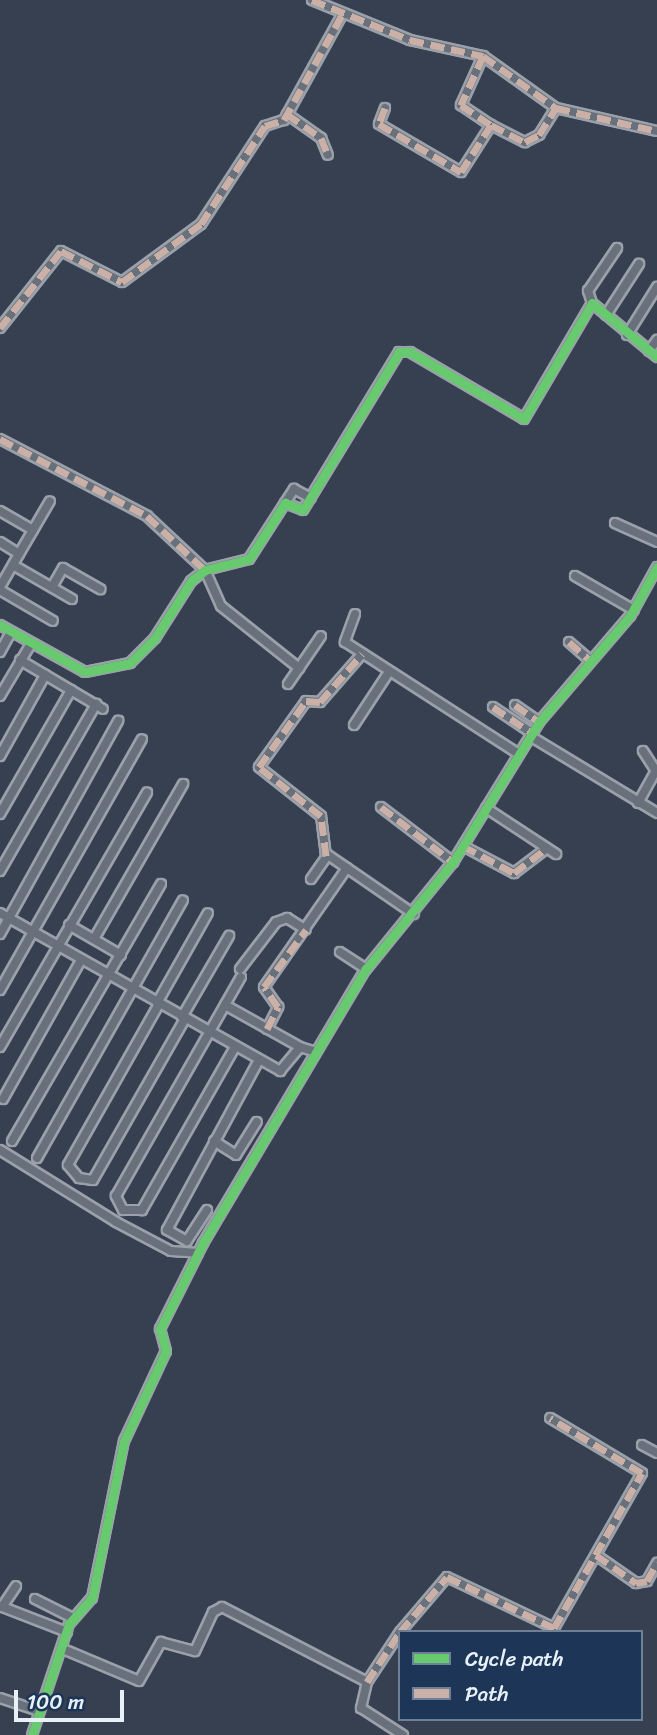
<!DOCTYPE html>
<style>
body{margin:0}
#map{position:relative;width:657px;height:1735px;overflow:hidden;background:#364051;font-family:Sriracha,sans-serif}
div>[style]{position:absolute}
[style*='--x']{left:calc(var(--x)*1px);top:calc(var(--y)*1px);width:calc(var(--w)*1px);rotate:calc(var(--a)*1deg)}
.roads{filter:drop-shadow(2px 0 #9ba1aa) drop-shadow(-2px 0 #9ba1aa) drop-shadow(0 2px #9ba1aa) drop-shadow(0 -2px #9ba1aa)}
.street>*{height:8px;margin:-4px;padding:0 4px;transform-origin:4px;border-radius:4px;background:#68707b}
.quiet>*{height:7px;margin-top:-3.5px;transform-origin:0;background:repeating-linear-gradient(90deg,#cab0a6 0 14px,transparent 0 21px)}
.cycleway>*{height:9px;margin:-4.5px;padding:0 4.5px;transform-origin:4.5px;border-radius:4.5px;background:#67ca6e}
span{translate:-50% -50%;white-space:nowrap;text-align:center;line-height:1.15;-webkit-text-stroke:5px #1d3557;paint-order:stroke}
.legend{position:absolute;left:398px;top:1630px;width:245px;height:91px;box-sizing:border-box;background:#1d3557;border:2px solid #6e8097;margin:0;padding:9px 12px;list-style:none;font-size:21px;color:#e8f1f8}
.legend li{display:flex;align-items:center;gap:14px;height:35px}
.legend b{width:35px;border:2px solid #6e8097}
.scale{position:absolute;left:14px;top:1690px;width:110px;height:32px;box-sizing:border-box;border:4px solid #e8f1f8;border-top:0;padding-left:9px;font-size:21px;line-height:24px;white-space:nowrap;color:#e8f1f8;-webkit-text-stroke:5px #1d3557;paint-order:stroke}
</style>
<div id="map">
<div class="roads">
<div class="street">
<div style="--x:312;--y:0;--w:106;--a:22.2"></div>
<div style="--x:410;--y:40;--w:75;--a:12.4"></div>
<div style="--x:483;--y:56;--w:90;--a:35.5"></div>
<div style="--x:556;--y:108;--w:104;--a:12.8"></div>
<div style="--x:483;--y:56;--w:54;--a:114.2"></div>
<div style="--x:461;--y:105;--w:36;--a:34"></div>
<div style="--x:385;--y:108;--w:17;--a:111"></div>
<div style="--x:379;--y:124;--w:95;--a:30.3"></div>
<div style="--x:461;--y:172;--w:56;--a:-57.4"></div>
<div style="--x:491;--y:125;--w:38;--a:27"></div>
<div style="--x:525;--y:142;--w:16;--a:-27"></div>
<div style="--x:539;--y:135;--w:32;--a:-58"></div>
<div style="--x:287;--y:114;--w:42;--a:35.2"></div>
<div style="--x:321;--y:138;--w:18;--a:68"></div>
<div style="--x:592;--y:303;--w:13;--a:-108"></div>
<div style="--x:588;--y:291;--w:52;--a:-56"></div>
<div style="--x:606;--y:315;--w:61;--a:-57.1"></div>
<div style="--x:0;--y:328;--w:98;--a:-51.6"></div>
<div style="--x:61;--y:251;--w:68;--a:26.9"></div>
<div style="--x:122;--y:282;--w:98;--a:-36.3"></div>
<div style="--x:201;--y:224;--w:117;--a:-56.9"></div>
<div style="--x:265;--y:126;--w:20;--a:-18"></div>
<div style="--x:284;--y:120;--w:122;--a:-61.1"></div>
<div style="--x:627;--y:335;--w:57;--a:-58"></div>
<div style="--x:649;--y:351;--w:14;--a:-54"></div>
<div style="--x:0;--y:439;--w:166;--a:27.6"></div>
<div style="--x:147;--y:516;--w:79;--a:43"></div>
<div style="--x:205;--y:570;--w:39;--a:66"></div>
<div style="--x:221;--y:606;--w:100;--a:38.5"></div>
<div style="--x:285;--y:503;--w:17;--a:-57"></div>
<div style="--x:294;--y:489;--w:19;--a:28"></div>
<div style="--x:0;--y:511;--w:38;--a:30"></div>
<div style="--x:615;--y:523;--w:46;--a:24.3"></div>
<div style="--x:0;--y:542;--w:22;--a:32"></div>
<div style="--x:19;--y:554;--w:38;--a:120"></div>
<div style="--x:19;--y:554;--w:61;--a:-59.7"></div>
<div style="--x:13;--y:565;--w:68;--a:30"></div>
<div style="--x:575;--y:576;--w:68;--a:30"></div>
<div style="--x:52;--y:587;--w:22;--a:-60"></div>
<div style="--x:63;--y:568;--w:43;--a:29.6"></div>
<div style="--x:0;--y:590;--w:61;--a:30.3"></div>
<div style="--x:355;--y:614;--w:30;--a:110"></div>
<div style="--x:345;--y:642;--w:207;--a:32.8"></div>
<div style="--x:0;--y:625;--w:97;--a:28.9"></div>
<div style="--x:85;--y:672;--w:46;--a:-11.3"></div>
<div style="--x:130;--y:663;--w:35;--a:-45"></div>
<div style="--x:155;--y:638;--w:67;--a:-57.7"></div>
<div style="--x:191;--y:581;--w:18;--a:-38"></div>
<div style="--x:205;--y:570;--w:45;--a:-14"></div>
<div style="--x:249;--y:559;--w:67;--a:-57.3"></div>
<div style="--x:285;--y:503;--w:19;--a:21"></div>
<div style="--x:303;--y:510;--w:185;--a:-58.7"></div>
<div style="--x:399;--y:352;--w:11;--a:0"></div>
<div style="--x:410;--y:352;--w:132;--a:30.4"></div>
<div style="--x:524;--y:419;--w:134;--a:-59.6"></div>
<div style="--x:592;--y:303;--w:85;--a:39.7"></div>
<div style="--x:569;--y:642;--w:28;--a:41"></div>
<div style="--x:0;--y:652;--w:23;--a:-61"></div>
<div style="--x:20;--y:660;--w:96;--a:30.6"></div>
<div style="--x:288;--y:684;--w:58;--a:-55.5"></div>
<div style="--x:0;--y:696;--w:57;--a:-59.4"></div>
<div style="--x:515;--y:705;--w:29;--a:35"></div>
<div style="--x:493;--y:707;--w:47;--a:33.7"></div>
<div style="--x:354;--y:725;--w:64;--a:-56.6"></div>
<div style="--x:530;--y:736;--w:149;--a:31.2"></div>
<div style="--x:0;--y:756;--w:93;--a:-60.9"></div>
<div style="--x:638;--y:803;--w:37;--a:-61"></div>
<div style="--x:656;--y:771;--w:24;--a:-123"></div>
<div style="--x:381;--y:807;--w:91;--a:37.4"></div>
<div style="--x:486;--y:808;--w:84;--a:33.3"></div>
<div style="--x:0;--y:814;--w:143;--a:-60.2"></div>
<div style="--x:463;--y:846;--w:58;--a:27.9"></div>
<div style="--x:514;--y:873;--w:41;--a:-37.1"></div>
<div style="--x:326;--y:856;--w:40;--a:-97.1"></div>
<div style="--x:321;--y:816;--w:79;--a:-141.7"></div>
<div style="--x:259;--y:767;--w:81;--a:-54.5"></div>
<div style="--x:306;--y:701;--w:14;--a:4"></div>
<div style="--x:320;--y:702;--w:64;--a:-48.8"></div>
<div style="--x:0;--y:871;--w:193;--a:-60.1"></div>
<div style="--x:311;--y:879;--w:29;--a:-55"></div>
<div style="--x:328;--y:855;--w:104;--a:34.5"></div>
<div style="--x:0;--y:913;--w:322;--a:29.4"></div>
<div style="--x:280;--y:1071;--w:31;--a:-50"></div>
<div style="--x:300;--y:1047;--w:14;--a:17"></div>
<div style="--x:69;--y:925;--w:60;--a:30"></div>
<div style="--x:0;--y:934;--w:244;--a:-61"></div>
<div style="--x:94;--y:939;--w:179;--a:-60.1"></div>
<div style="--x:340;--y:952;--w:31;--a:33"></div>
<div style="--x:240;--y:969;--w:59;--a:-52.5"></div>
<div style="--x:276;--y:922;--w:12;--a:-20"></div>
<div style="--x:287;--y:918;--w:22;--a:32"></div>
<div style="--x:0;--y:990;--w:288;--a:-60.5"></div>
<div style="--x:157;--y:1003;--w:103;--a:-60.5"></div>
<div style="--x:159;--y:1004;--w:185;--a:119.5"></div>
<div style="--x:68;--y:1165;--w:17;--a:50"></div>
<div style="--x:79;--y:1178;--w:14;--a:8"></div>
<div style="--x:93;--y:1180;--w:185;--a:-60.3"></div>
<div style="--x:225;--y:1005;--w:86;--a:29.2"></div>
<div style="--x:182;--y:1017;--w:94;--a:-59.9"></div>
<div style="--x:267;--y:1029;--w:25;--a:-63"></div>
<div style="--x:278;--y:1007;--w:24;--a:-125"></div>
<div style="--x:264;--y:987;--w:145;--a:-55.1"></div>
<div style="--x:0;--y:1047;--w:294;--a:-60"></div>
<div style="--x:235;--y:1047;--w:188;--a:119.7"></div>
<div style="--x:142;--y:1210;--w:19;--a:180"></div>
<div style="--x:123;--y:1210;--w:16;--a:-117"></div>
<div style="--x:116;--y:1196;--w:252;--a:-60.3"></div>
<div style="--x:3;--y:1099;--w:159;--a:-60.7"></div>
<div style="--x:12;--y:1141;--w:297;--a:-59.9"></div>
<div style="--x:214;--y:1141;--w:26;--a:32"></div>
<div style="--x:236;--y:1155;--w:39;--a:-58"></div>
<div style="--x:0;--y:1150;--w:137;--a:31.8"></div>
<div style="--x:116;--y:1222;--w:62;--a:27.8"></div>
<div style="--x:171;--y:1251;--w:27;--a:4"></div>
<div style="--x:37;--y:1158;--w:296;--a:-60.5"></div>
<div style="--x:207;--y:1210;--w:37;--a:123"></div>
<div style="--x:187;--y:1241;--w:23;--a:-151"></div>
<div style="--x:167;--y:1230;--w:193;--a:-61.6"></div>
<div style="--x:642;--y:1445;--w:17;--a:28"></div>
<div style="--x:596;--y:1555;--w:49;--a:35"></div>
<div style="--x:636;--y:1583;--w:11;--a:-10"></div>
<div style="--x:647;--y:1581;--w:21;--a:-61"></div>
<div style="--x:35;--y:1599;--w:42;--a:26.6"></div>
<div style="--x:0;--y:1606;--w:72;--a:21.2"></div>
<div style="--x:2;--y:1607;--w:25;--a:-56"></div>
<div style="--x:400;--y:1632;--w:72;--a:-49.5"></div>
<div style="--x:447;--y:1577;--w:119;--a:25.5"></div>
<div style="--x:554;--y:1628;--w:178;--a:-60.4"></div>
<div style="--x:642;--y:1473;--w:107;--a:-149.1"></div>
<div style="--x:400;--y:1632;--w:60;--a:123.4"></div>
<div style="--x:367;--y:1682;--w:27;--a:103"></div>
<div style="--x:361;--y:1708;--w:50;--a:32.7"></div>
<div style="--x:63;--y:1649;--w:82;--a:22.8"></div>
<div style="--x:139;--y:1681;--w:45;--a:-60.6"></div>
<div style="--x:161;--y:1642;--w:35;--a:15"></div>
<div style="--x:195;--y:1651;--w:43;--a:-65.2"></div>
<div style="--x:213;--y:1612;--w:10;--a:-29"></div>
<div style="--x:222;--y:1607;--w:163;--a:27.3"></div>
<div style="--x:0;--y:1698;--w:41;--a:18.4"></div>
<div style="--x:32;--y:1735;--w:117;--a:-71.6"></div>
<div style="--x:69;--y:1624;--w:35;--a:-49"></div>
<div style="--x:92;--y:1598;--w:160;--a:-78.5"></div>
<div style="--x:124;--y:1441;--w:99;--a:-65"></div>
<div style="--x:166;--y:1351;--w:23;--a:-105"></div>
<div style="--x:160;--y:1329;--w:96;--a:-63.4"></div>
<div style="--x:203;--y:1243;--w:319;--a:-59.3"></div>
<div style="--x:366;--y:969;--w:138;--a:-50.9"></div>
<div style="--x:453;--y:862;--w:164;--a:-58.4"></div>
<div style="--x:539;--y:722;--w:140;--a:-49.4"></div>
<div style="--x:630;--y:616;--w:56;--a:-61.1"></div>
</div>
</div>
<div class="quiet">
<div style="--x:312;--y:0;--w:106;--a:22.2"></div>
<div style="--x:410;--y:40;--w:75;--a:12.4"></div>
<div style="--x:483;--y:56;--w:90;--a:35.5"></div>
<div style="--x:556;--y:108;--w:104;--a:12.8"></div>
<div style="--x:483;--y:56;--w:54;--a:114.2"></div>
<div style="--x:461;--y:105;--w:36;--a:34"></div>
<div style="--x:385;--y:108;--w:17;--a:111"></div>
<div style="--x:379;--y:124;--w:95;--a:30.3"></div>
<div style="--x:461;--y:172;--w:56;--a:-57.4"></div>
<div style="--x:491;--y:125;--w:38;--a:27"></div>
<div style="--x:525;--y:142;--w:16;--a:-27"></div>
<div style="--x:539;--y:135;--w:32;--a:-58"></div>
<div style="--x:287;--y:114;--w:42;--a:35.2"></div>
<div style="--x:321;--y:138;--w:18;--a:68"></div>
<div style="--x:0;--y:328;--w:98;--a:-51.6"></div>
<div style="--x:61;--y:251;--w:68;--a:26.9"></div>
<div style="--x:122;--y:282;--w:98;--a:-36.3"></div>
<div style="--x:201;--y:224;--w:117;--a:-56.9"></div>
<div style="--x:265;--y:126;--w:20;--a:-18"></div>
<div style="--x:284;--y:120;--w:122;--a:-61.1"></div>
<div style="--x:0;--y:439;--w:166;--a:27.6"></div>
<div style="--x:147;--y:516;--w:79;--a:43"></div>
<div style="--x:569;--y:642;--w:28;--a:41"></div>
<div style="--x:515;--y:705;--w:29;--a:35"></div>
<div style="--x:493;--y:707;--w:47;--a:33.7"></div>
<div style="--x:381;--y:807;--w:91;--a:37.4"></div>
<div style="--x:463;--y:846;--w:58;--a:27.9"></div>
<div style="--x:514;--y:873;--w:41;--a:-37.1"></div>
<div style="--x:326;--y:856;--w:40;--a:-97.1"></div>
<div style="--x:321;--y:816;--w:79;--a:-141.7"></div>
<div style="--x:259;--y:767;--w:81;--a:-54.5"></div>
<div style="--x:306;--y:701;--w:14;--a:4"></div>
<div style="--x:320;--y:702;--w:64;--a:-48.8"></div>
<div style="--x:267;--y:1029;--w:25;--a:-63"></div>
<div style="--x:278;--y:1007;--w:24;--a:-125"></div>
<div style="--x:264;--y:987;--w:71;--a:-53.6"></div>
<div style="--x:596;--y:1555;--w:49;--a:35"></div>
<div style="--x:636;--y:1583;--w:11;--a:-10"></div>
<div style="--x:647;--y:1581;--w:21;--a:-61"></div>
<div style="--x:400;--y:1632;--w:72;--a:-49.5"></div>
<div style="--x:447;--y:1577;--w:119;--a:25.5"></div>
<div style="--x:554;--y:1628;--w:178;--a:-60.4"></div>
<div style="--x:642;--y:1473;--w:107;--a:-149.1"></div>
<div style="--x:367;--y:1682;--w:60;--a:-56.6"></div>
</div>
<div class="cycleway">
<div style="--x:0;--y:625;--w:97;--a:28.9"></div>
<div style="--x:85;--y:672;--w:46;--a:-11.3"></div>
<div style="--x:130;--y:663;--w:35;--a:-45"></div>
<div style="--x:155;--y:638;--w:67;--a:-57.7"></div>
<div style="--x:191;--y:581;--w:18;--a:-38"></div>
<div style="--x:205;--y:570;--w:45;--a:-14"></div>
<div style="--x:249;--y:559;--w:67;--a:-57.3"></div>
<div style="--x:285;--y:503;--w:19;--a:21"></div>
<div style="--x:303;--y:510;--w:185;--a:-58.7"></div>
<div style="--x:399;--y:352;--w:11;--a:0"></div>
<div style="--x:410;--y:352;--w:132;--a:30.4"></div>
<div style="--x:524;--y:419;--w:134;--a:-59.6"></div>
<div style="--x:592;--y:303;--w:85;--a:39.7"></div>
<div style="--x:32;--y:1735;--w:117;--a:-71.6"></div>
<div style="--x:69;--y:1624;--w:35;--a:-49"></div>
<div style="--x:92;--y:1598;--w:160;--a:-78.5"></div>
<div style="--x:124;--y:1441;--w:99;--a:-65"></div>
<div style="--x:166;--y:1351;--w:23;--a:-105"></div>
<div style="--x:160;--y:1329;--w:96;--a:-63.4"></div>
<div style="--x:203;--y:1243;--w:319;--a:-59.3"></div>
<div style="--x:366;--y:969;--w:138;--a:-50.9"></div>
<div style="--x:453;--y:862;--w:164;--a:-58.4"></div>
<div style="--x:539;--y:722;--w:140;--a:-49.4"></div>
<div style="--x:630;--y:616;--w:56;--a:-61.1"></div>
</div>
<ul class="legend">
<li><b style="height:9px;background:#67ca6e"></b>Cycle path</li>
<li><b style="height:9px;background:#cab0a6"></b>Path</li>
</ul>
<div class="scale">100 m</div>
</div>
